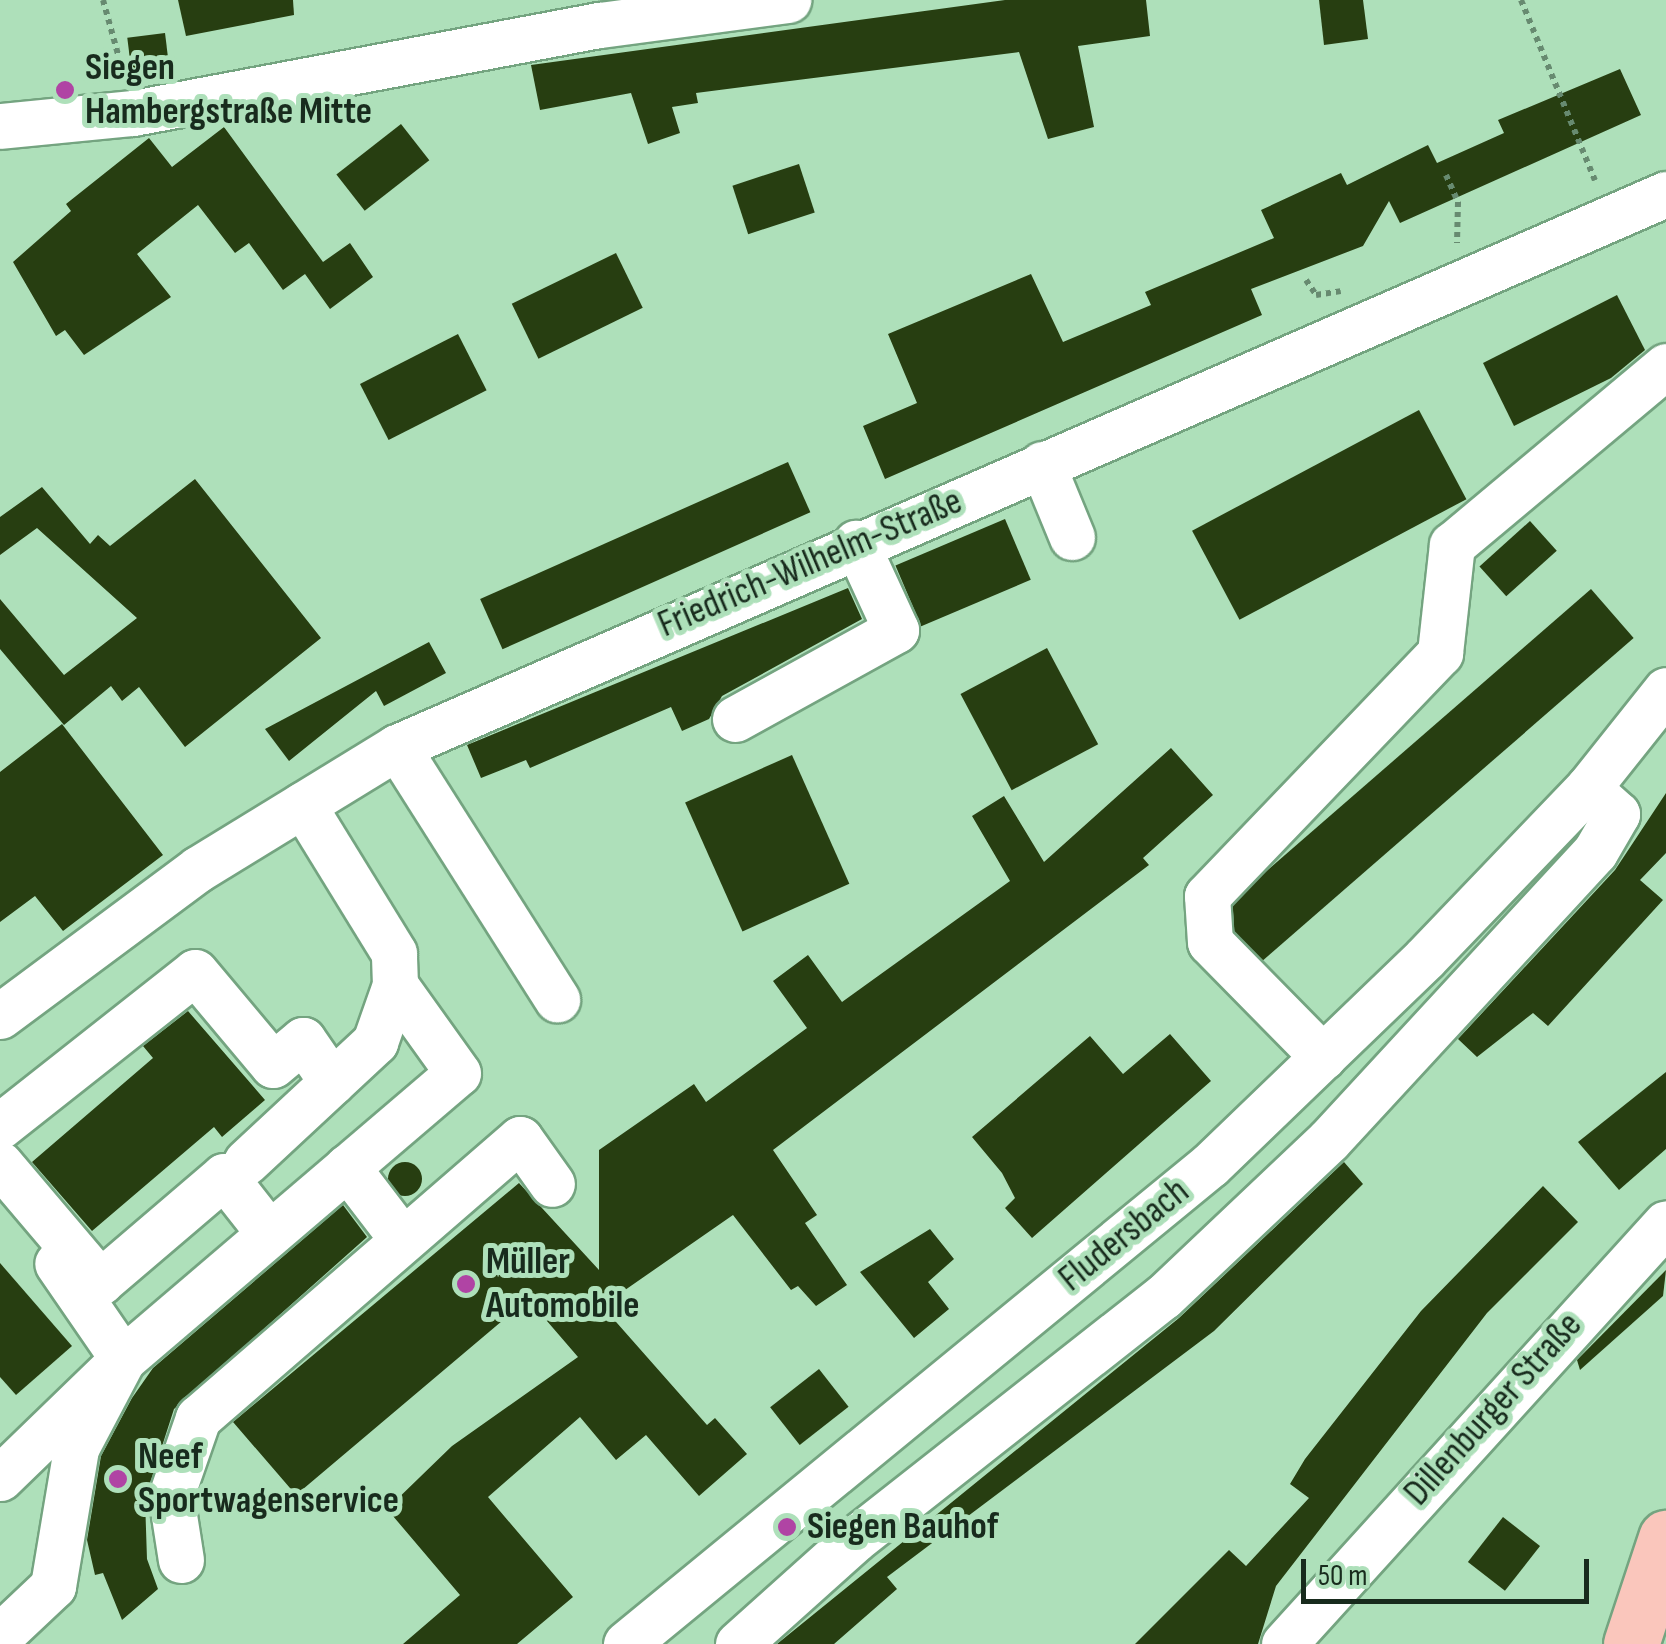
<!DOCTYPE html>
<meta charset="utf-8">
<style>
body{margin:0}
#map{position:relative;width:1666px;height:1644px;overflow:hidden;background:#aee0ba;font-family:"Sofia Sans Condensed",sans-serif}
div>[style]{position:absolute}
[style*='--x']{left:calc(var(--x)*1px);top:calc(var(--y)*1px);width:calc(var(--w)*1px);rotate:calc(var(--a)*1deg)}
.building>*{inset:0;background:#273e11;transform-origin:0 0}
.round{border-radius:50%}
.path>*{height:6px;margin-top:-3px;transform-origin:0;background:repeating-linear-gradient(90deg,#678a70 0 5px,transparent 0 10px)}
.roads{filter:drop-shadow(2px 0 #74a480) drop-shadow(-2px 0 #74a480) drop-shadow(0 2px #74a480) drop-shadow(0 -2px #74a480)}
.minor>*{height:45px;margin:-22.5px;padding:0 22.5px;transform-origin:22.5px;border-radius:22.5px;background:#fff}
.major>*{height:55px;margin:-27.5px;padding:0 27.5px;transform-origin:27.5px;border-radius:27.5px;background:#fac6bc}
.dots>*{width:28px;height:28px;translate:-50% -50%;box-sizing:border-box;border:5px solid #aee0ba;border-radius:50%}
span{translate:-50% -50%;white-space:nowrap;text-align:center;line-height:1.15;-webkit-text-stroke:10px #aee0ba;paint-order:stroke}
.poi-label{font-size:38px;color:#182b1d;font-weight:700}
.left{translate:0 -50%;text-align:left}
.street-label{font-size:38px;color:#182b1d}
.scale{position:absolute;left:1301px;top:1559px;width:288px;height:45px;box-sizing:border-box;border:5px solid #182b1d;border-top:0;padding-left:12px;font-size:30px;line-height:35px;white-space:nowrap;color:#182b1d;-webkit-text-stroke:8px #aee0ba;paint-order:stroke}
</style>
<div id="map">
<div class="building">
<div style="clip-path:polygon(178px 0,293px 0,294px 15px,186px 36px)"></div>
<div style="clip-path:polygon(1005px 0,1146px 0,1150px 36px,1078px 46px,1094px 127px,1048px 139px,1019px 52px,696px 93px,698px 103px,672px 107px,680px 133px,648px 144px,631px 93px,540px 110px,531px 65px)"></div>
<div style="clip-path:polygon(1319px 0,1363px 0,1368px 39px,1324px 45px)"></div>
<div style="left:165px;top:33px;width:34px;height:38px;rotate:83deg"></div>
<div style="clip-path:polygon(1620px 69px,1641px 115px,1400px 223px,1389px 201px,1363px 246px,1251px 289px,1262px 315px,885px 479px,863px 426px,917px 403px,888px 334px,1031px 274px,1063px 342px,1151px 305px,1145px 292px,1274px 238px,1261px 210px,1341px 173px,1347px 185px,1428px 145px,1437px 163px,1504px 133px,1498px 120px)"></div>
<div style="left:401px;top:124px;width:46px;height:82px;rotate:52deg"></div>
<div style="clip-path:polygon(224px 127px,323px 262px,350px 243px,373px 277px,330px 309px,305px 274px,283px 290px,249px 243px,235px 253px,198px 205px,137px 254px,171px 297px,84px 355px,65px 330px,56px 336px,13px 262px,71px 211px,66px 204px,149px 138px,172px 167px)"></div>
<div style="left:799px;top:164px;width:51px;height:70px;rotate:72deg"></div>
<div style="left:616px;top:253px;width:61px;height:116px;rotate:64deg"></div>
<div style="clip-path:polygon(1617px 295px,1645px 350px,1611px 378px,1514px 426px,1483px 363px)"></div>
<div style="left:458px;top:334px;width:63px;height:110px;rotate:63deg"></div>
<div style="left:1419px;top:410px;width:101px;height:257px;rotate:62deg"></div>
<div style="left:788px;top:462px;width:55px;height:337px;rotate:66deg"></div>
<div style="clip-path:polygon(195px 479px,321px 638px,185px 747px,139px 687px,122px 701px,111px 686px,64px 725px,0 649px,0 599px,64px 675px,137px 618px,37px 528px,0 555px,0 517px,42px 487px,90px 544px,98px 535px,110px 546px)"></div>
<div style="left:1005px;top:519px;width:66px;height:119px;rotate:67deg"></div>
<div style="left:1530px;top:521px;width:40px;height:68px;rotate:48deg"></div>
<div style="clip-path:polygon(848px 588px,862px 619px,722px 696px,709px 719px,682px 731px,671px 707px,530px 768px,526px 760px,481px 778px,467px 745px)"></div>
<div style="left:1591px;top:589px;width:65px;height:494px;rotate:49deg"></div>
<div style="clip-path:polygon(429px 642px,446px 673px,384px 706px,376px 691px,289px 761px,265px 729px)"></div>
<div style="left:1047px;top:648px;width:109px;height:98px;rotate:62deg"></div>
<div style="clip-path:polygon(62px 724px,163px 855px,63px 931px,35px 896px,0 922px,0 772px)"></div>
<div style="clip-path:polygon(1171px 748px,1213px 795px,1143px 858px,1149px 865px,773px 1150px,817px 1215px,805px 1223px,847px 1285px,816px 1306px,798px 1286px,791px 1290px,733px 1215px,602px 1306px,707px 1425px,715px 1418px,747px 1454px,699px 1496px,646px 1435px,616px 1460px,580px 1417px,488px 1497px,573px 1597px,517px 1644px,403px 1644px,460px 1595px,387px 1509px,452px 1446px,578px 1357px,528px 1299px,296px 1495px,233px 1422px,519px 1183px,599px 1270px,599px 1150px,694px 1084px,706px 1102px,807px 1028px,773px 981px,808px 955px,842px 1002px,1010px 881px,972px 816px,1004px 796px,1044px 862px)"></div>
<div style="left:792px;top:755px;width:141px;height:117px;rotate:66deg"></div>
<div style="clip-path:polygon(1666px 793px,1666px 853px,1640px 880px,1663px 900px,1548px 1026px,1533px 1013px,1477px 1057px,1458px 1039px,1615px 870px)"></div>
<div style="clip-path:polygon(188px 1011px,265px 1100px,222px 1137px,214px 1127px,92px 1231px,32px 1162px,153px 1058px,143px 1046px)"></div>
<div style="clip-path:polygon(1170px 1034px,1211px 1081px,1032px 1238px,1005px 1208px,1015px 1198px,1002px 1173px,972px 1137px,1090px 1036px,1123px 1074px)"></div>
<div style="clip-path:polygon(1666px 1072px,1666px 1149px,1619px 1190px,1578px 1142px)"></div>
<div class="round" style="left:388px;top:1162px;width:34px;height:34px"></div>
<div style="clip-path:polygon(1344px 1162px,1363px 1184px,1214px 1331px,887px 1577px,897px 1589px,834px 1644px,777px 1644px,1179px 1318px)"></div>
<div style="clip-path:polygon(1543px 1186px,1578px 1222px,1487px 1313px,1276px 1586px,1258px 1644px,1135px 1644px,1229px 1550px,1246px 1566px,1309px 1498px,1290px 1484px,1305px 1459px,1421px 1311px)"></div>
<div style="clip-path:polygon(343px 1205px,367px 1237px,174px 1409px,145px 1499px,147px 1559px,158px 1589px,122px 1620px,103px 1573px,95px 1575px,87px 1540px,101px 1456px,132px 1398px,153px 1368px)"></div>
<div style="clip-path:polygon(930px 1229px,954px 1259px,928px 1282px,949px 1309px,914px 1338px,860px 1272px)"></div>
<div style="clip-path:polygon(0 1263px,72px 1346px,16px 1395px,0 1377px)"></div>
<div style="clip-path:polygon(1666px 1270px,1663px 1296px,1580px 1370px,1577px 1360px)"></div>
<div style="left:819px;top:1369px;width:48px;height:62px;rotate:52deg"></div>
<div style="left:1503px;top:1517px;width:47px;height:57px;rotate:38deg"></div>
</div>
<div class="path">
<div style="--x:103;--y:0;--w:79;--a:74.6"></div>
<div style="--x:1521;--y:0;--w:195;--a:67.7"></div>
<div style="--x:1446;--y:175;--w:30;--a:66"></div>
<div style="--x:1458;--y:202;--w:41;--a:91.4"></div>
<div style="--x:1306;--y:280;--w:18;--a:56"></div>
<div style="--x:1316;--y:295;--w:25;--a:-9"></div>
</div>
<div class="roads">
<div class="minor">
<div style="--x:0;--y:126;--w:134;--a:-5.6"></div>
<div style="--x:133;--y:113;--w:475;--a:-10.7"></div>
<div style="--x:600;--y:25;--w:190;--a:-7.6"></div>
<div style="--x:1042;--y:464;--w:79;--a:67.7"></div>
<div style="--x:735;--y:719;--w:184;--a:-28.9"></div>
<div style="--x:896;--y:630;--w:96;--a:-114.7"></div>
<div style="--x:397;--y:747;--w:299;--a:57.6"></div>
<div style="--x:0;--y:1016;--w:247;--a:-36.6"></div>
<div style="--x:198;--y:869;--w:233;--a:-31.5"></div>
<div style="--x:397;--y:747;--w:1384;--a:-23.55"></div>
<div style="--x:1323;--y:1057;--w:161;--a:-134.5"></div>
<div style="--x:1210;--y:942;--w:46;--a:-93.7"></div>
<div style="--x:1207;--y:896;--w:337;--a:-46.2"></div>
<div style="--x:1440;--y:653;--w:109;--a:-83.7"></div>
<div style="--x:1452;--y:545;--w:279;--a:-39.9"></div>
<div style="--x:0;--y:1126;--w:248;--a:-38.3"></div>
<div style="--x:195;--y:972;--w:121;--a:50"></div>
<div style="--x:273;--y:1065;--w:39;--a:-40"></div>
<div style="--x:303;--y:1040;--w:51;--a:55.4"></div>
<div style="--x:332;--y:1082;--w:59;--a:-42.9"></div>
<div style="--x:375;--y:1042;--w:60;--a:-70.7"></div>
<div style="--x:246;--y:1162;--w:117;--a:-42.9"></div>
<div style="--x:0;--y:1164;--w:155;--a:49.7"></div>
<div style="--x:100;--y:1282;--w:163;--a:-40.5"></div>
<div style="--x:224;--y:1176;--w:71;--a:51.8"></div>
<div style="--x:347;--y:1167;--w:91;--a:52.6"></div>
<div style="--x:0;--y:1478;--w:171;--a:-44.1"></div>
<div style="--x:123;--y:1359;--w:116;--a:-124.5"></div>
<div style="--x:181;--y:1560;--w:65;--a:-98.9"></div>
<div style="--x:171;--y:1496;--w:83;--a:-70.9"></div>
<div style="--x:198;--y:1418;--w:426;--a:-40.9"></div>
<div style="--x:520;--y:1139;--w:55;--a:54.6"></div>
<div style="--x:0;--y:1636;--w:73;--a:-43.3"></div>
<div style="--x:53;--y:1586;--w:140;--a:-80.5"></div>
<div style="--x:76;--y:1448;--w:101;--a:-62.2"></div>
<div style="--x:123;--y:1359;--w:440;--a:-40.5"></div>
<div style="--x:458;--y:1073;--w:108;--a:-125.6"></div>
<div style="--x:395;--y:985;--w:32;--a:-92"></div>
<div style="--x:394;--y:953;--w:174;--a:-121.6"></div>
<div style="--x:626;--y:1644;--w:755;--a:-39.36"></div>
<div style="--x:1210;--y:1165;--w:298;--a:-43.9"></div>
<div style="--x:1425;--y:958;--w:236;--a:-46.2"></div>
<div style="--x:1588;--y:788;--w:125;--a:-51.5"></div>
<div style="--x:738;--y:1644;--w:157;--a:-41.9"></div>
<div style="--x:855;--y:1539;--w:392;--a:-38.2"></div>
<div style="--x:1163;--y:1297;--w:228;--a:-43.4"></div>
<div style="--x:1329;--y:1140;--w:392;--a:-47.3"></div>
<div style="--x:1595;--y:852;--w:44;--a:-59.9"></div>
<div style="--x:1617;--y:814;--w:39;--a:-138"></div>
<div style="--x:1284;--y:1644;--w:568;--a:-47.78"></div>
</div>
<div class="major">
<div style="--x:1631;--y:1644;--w:112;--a:-71.7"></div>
</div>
</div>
<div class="dots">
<div style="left:65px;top:90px;background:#b044a4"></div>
<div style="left:466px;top:1284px;background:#b044a4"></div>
<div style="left:118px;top:1479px;background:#b044a4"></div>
<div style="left:787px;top:1527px;background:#b044a4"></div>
</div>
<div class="poi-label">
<span class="left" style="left:85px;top:90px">Siegen<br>Hambergstraße Mitte</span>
<span class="left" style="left:486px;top:1284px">Müller<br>Automobile</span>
<span class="left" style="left:138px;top:1479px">Neef<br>Sportwagenservice</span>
<span class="left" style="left:807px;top:1527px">Siegen Bauhof</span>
</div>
<div class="street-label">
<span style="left:810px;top:563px;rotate:-23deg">Friedrich-Wilhelm-Straße</span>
<span style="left:1124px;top:1235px;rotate:-39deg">Fludersbach</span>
<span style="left:1493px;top:1409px;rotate:-48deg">Dillenburger Straße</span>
</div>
<div class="scale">50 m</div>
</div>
